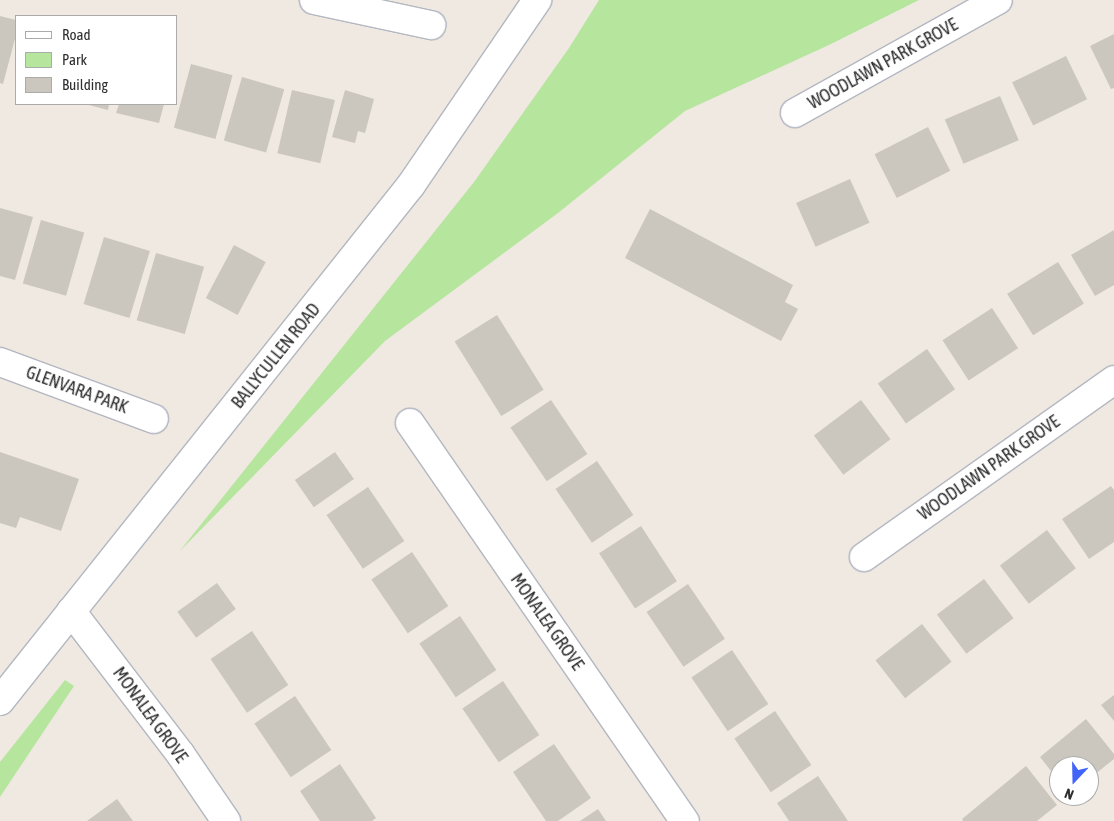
<!DOCTYPE html>
<style>
body{margin:0}
#map{position:relative;width:1114px;height:821px;overflow:hidden;background:#efe9e1;font-family:"Asap Condensed",sans-serif}
div>[style]{position:absolute}
[style*='--x']{left:calc(var(--x)*1px);top:calc(var(--y)*1px);width:calc(var(--w)*1px);rotate:calc(var(--a)*1deg)}
.green>*{inset:0;background:#b6e59e}
.building>*{inset:0;background:#cbc7bf;transform-origin:0 0}
.roads{filter:drop-shadow(1px 0 #b4b7c1) drop-shadow(-1px 0 #b4b7c1) drop-shadow(0 1px #b4b7c1) drop-shadow(0 -1px #b4b7c1)}
.street>*{height:28px;margin:-14px;padding:0 14px;transform-origin:14px;border-radius:14px;background:#fff}
.secondary>*{height:28px;margin:-14px;padding:0 14px;transform-origin:14px;border-radius:14px;background:#fff}
span{translate:-50% -50%;white-space:nowrap;text-align:center;line-height:1.15;-webkit-text-stroke:5px #fff;paint-order:stroke}
.street-label{font-size:18px;color:#2e2e2e}
.legend{position:absolute;left:15px;top:15px;width:162px;height:90px;box-sizing:border-box;background:#fff;border:1px solid #ababab;margin:0;padding:6px 9px;list-style:none;font-size:15px;color:#2e2e2e}
.legend li{display:flex;align-items:center;gap:10px;height:25px}
.legend b{width:25px;border:1px solid #ababab}
.north{position:absolute;left:1049px;top:756px;width:50px;height:50px;box-sizing:border-box;background:#fff;border:1px solid #ababab;border-radius:50%;rotate:201deg;font-size:14px;font-weight:700;line-height:20px;text-align:center;color:#2e2e2e}
.north::after{content:'';display:block;margin:auto;width:18px;height:22px;background:#4264fb;clip-path:polygon(50% 0,100% 100%,50% 72%,0 100%)}
</style>
<div id="map">
<div class="green">
<div style="clip-path:polygon(599px 0,919px 0,831px 44px,685px 111px,558px 213px,385px 341px,179px 552px,474px 182px,569px 48px)"></div>
<div style="clip-path:polygon(65px 680px,74px 686px,0 797px,0 762px)"></div>
</div>
<div class="building">
<div style="clip-path:polygon(0 16px,16px 20px,16px 35px,3px 84px,0 83px)"></div>
<div style="clip-path:polygon(1114px 34px,1114px 88px,1111px 89px,1090px 46px)"></div>
<div style="left:1066px;top:56px;width:48px;height:60px;rotate:64deg"></div>
<div style="left:191px;top:64px;width:43px;height:66px;rotate:15deg"></div>
<div style="left:242px;top:77px;width:44px;height:66px;rotate:16deg"></div>
<div style="left:292px;top:90px;width:44px;height:65px;rotate:13deg"></div>
<div style="clip-path:polygon(345px 90px,374px 99px,365px 133px,358px 131px,355px 143px,332px 137px)"></div>
<div style="left:1000px;top:96px;width:48px;height:60px;rotate:67deg"></div>
<div style="clip-path:polygon(85px 104px,109px 104px,108px 110px)"></div>
<div style="clip-path:polygon(119px 104px,164px 104px,159px 123px,116px 113px)"></div>
<div style="left:928px;top:127px;width:49px;height:60px;rotate:63deg"></div>
<div style="left:850px;top:179px;width:48px;height:59px;rotate:66deg"></div>
<div style="clip-path:polygon(0 208px,33px 217px,15px 280px,0 276px)"></div>
<div style="clip-path:polygon(650px 209px,793px 285px,785px 302px,798px 309px,781px 341px,625px 258px)"></div>
<div style="left:41px;top:220px;width:45px;height:66px;rotate:16deg"></div>
<div style="clip-path:polygon(1114px 230px,1114px 285px,1095px 296px,1071px 255px)"></div>
<div style="left:104px;top:237px;width:48px;height:70px;rotate:17deg"></div>
<div style="left:234px;top:245px;width:36px;height:60px;rotate:28deg"></div>
<div style="left:156px;top:253px;width:50px;height:70px;rotate:16deg"></div>
<div style="left:1058px;top:262px;width:49px;height:60px;rotate:58deg"></div>
<div style="left:992px;top:308px;width:48px;height:59px;rotate:57deg"></div>
<div style="left:497px;top:315px;width:88px;height:50px;rotate:58deg"></div>
<div style="left:927px;top:349px;width:49px;height:60px;rotate:55deg"></div>
<div style="left:551px;top:400px;width:65px;height:49px;rotate:56deg"></div>
<div style="left:861px;top:400px;width:49px;height:59px;rotate:53deg"></div>
<div style="clip-path:polygon(0 452px,79px 479px,61px 531px,20px 517px,16px 528px,0 523px)"></div>
<div style="left:335px;top:452px;width:33px;height:49px;rotate:55deg"></div>
<div style="left:597px;top:461px;width:65px;height:50px;rotate:56deg"></div>
<div style="clip-path:polygon(1111px 486px,1114px 490px,1114px 542px,1089px 559px,1062px 519px)"></div>
<div style="left:368px;top:487px;width:65px;height:50px;rotate:56deg"></div>
<div style="left:641px;top:526px;width:66px;height:50px;rotate:57deg"></div>
<div style="left:1047px;top:530px;width:48px;height:59px;rotate:53deg"></div>
<div style="left:412px;top:552px;width:65px;height:49px;rotate:56deg"></div>
<div style="left:984px;top:579px;width:49px;height:59px;rotate:53deg"></div>
<div style="left:217px;top:583px;width:32px;height:49px;rotate:54deg"></div>
<div style="left:688px;top:584px;width:66px;height:50px;rotate:56deg"></div>
<div style="left:460px;top:616px;width:65px;height:49px;rotate:56deg"></div>
<div style="left:922px;top:624px;width:48px;height:59px;rotate:52deg"></div>
<div style="left:252px;top:631px;width:65px;height:50px;rotate:56deg"></div>
<div style="left:732px;top:650px;width:65px;height:49px;rotate:56deg"></div>
<div style="left:503px;top:681px;width:65px;height:49px;rotate:56deg"></div>
<div style="clip-path:polygon(1114px 695px,1114px 721px,1101px 705px)"></div>
<div style="left:295px;top:696px;width:65px;height:49px;rotate:56deg"></div>
<div style="left:775px;top:711px;width:65px;height:49px;rotate:56deg"></div>
<div style="clip-path:polygon(1086px 719px,1114px 754px,1114px 759px,1089px 779px,1089px 766px,1059px 766px,1059px 781px,1040px 757px)"></div>
<div style="clip-path:polygon(554px 744px,591px 798px,558px 821px,546px 821px,513px 772px)"></div>
<div style="clip-path:polygon(340px 764px,376px 818px,372px 821px,320px 821px,300px 791px)"></div>
<div style="clip-path:polygon(1026px 766px,1057px 805px,1037px 821px,963px 821px,962px 819px)"></div>
<div style="clip-path:polygon(818px 776px,848px 821px,789px 821px,777px 803px)"></div>
<div style="clip-path:polygon(117px 799px,133px 821px,87px 821px)"></div>
<div style="clip-path:polygon(598px 809px,606px 821px,580px 821px)"></div>
</div>
<div class="roads">
<div class="street">
<div style="--x:314;--y:0;--w:120;--a:12.1"></div>
<div style="--x:795;--y:113;--w:232;--a:-29.1"></div>
<div style="--x:0;--y:362;--w:164;--a:20.3"></div>
<div style="--x:410;--y:423;--w:484;--a:55.4"></div>
<div style="--x:864;--y:557;--w:306;--a:-35.3"></div>
<div style="--x:71;--y:611;--w:181;--a:52.6"></div>
<div style="--x:181;--y:755;--w:80;--a:55.7"></div>
</div>
<div class="secondary">
<div style="--x:0;--y:701;--w:660;--a:-51.46"></div>
<div style="--x:411;--y:185;--w:224;--a:-55.7"></div>
</div>
</div>
<div class="street-label">
<span style="left:883px;top:64px;rotate:-29deg">WOODLAWN PARK GROVE</span>
<span style="left:276px;top:356px;rotate:-51deg">BALLYCULLEN ROAD</span>
<span style="left:77px;top:390px;rotate:20deg">GLENVARA PARK</span>
<span style="left:989px;top:468px;rotate:-35deg">WOODLAWN PARK GROVE</span>
<span style="left:547px;top:622px;rotate:55deg">MONALEA GROVE</span>
<span style="left:150px;top:715px;rotate:54deg">MONALEA GROVE</span>
</div>
<ul class="legend">
<li><b style="height:6px;background:#fff"></b>Road</li>
<li><b style="height:14px;background:#b6e59e"></b>Park</li>
<li><b style="height:14px;background:#cbc7bf"></b>Building</li>
</ul>
<div class="north">N</div>
</div>
